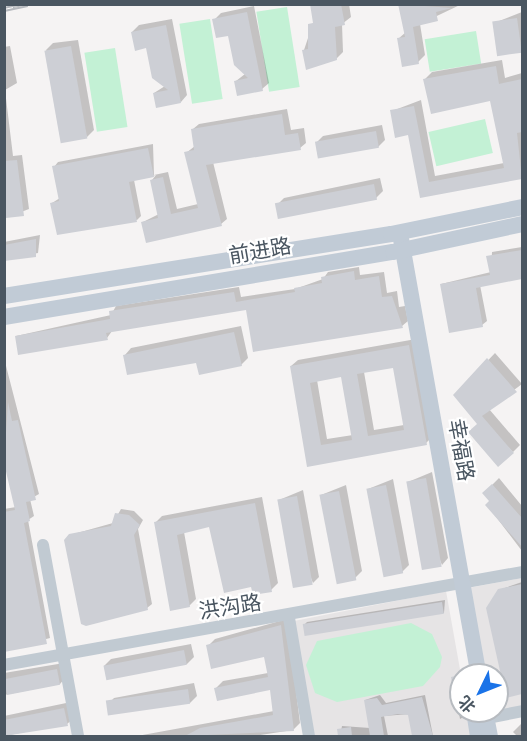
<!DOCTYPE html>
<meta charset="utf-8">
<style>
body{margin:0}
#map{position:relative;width:527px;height:741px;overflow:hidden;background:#f5f3f3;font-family:"Nunito Sans","Noto Sans SC",sans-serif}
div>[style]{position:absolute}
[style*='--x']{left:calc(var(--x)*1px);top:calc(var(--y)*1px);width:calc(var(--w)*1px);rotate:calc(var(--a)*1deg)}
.education>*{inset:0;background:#e6e4e5}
.green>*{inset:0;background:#c3f1d5;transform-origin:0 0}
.shadow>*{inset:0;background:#0003}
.building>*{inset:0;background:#cdcfd5;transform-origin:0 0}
.street>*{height:12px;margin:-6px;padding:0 6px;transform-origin:6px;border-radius:6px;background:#c1cad2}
.secondary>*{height:16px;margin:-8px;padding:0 8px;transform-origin:8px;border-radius:8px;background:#c1cbd6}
.rail>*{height:5px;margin-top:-2.5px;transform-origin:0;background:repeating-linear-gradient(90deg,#fff 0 9px,#b5b8bd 0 18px);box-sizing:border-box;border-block:2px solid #b5b8bd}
span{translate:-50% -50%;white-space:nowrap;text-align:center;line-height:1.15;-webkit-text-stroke:4.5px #fff;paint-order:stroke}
.street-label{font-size:21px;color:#4a5661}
.frame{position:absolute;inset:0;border:6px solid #4a5661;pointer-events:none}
.north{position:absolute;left:449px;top:663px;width:60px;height:60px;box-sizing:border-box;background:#fff;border:2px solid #b7bbc0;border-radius:50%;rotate:227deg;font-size:16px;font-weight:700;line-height:24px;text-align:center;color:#4a5661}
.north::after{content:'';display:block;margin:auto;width:21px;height:27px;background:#1a73e8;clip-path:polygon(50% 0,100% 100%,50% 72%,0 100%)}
</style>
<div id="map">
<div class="education">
<div style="clip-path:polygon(522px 578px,522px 708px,497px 711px,497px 675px,484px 675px,468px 588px)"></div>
<div style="clip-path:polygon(446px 591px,461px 675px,461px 711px,468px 711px,472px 736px,314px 736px,294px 621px)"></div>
</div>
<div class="green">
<div style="left:287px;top:7px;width:81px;height:31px;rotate:81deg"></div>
<div style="left:210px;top:19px;width:81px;height:31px;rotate:81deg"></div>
<div style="left:476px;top:31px;width:33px;height:52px;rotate:81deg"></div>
<div style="left:115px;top:48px;width:80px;height:31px;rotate:81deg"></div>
<div style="left:485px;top:119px;width:35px;height:58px;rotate:77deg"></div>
<div style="clip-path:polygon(411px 623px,432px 634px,442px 657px,440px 667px,423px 686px,337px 702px,315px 693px,306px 665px,317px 641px)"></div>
</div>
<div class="shadow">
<div style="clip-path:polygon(311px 4px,349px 4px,351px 17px,342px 24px,343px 52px,336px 59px,304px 50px,314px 20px)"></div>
<div style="clip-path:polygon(399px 4px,462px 4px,420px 24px,425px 55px,418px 62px,398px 39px,406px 32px)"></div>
<div style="clip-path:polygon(254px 6px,269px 83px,262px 89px,236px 81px,245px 74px,229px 34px,214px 20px,221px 13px)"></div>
<div style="clip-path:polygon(522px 12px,522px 50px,521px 51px,494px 23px)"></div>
<div style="clip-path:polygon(172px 19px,187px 95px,181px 102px,154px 93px,165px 86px,147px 47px,132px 32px,139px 25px)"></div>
<div style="clip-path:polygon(78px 40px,94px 130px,87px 137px,46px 50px,53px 43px)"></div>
<div style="clip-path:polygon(10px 46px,17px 83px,5px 90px,13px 156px,22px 155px,29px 209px,8px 217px,4px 193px,4px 47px)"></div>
<div style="clip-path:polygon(502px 60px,505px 78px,522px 73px,522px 177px,421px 196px,409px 134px,392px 111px,421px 100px,435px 176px,504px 163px,491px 99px,425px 79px,432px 72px)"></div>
<div style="clip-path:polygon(287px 109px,291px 130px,304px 128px,306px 143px,300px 148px,213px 162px,227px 219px,221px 224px,143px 222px,159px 214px,152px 180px,156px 175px,134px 180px,141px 216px,137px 220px,52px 203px,60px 198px,54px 167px,58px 162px,153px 144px,154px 175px,168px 172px,177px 209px,198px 204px,186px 153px,195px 146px,193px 129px,199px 124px)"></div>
<div style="clip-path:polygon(382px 125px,385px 140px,378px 147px,316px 143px,323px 136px)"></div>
<div style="clip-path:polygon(380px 178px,383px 191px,376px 198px,277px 205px,284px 198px)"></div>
<div style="clip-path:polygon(40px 235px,38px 253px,4px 259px,4px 242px)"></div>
<div style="clip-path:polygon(522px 247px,522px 278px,480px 285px,487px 321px,482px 325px,441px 284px,491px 272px,492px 252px)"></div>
<div style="clip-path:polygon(359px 267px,360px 275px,384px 272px,387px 293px,397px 291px,399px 307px,405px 306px,408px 321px,402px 326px,247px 308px,112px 331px,107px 338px,16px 336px,111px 315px,116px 306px,239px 287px,241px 297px,295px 289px,323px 279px,328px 272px)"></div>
<div style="clip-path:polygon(241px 326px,248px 358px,241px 365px,125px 355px,131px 348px)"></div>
<div style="clip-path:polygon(evenodd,416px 339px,433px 436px,426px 443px,309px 465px,291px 366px,298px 360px,416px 339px,394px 367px,404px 425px,374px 430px,364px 372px,394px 367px,416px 339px,342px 375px,353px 435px,327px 439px,317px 380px,342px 375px)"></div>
<div style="clip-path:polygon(495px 353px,522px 384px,489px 409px,520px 445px,513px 452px,455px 395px)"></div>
<div style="clip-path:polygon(4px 358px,39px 494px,30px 499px,34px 516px,28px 520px,50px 638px,4px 650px,4px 509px,16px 507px,4px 456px)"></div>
<div style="clip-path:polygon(432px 472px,448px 558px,442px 565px,408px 482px)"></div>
<div style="clip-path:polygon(499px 478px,522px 506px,522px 551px,487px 505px,491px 501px,484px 493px)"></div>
<div style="clip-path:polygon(393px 479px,409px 565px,402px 572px,368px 489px)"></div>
<div style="clip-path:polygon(346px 485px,362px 571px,355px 578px,321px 495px)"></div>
<div style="clip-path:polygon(303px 490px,319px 577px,313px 583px,279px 500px)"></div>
<div style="clip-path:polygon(262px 497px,278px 583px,271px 590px,252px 585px,211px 525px,184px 532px,196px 599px,189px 606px,155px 523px,162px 516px)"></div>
<div style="clip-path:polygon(121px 509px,134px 511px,143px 520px,138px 529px,152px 604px,147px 608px,70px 535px,113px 523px)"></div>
<div style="clip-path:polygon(522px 582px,522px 693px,507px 696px,499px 590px)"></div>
<div style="clip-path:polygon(445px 600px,444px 613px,304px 625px,307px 622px)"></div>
<div style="clip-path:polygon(287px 619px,300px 723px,293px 730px,254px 736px,137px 736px,274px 711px,271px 688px,216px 688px,223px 681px,268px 673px,266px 656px,208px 646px,215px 639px)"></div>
<div style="clip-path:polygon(191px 644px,194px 657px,187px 664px,104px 666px,111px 659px)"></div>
<div style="clip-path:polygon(64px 663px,66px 677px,60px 684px,4px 695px,4px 673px)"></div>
<div style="clip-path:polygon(463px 673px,461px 711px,467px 715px,460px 719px,453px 678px)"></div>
<div style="clip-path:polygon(194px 683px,197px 696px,190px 703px,107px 705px,114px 698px)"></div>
<div style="clip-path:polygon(380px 695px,386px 703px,425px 695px,433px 736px,414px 736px,410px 714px,384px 716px,388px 736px,340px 736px,342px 726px,370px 728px,365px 700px)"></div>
<div style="clip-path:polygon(71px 702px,74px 718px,67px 724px,4px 736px,4px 716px)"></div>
<div style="clip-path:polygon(522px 723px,522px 736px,517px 736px,513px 732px)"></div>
</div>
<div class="building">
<div style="clip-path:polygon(310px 4px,341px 4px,345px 25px,335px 27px,337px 60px,306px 70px,302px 50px,308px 49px,308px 24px,313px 23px)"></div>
<div style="clip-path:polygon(398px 4px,452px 8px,436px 12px,438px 21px,413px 27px,419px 64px,402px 67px,397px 38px,405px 37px)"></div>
<div style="clip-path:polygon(247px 12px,263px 91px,237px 96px,234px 81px,248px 78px,234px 65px,228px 36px,216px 38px,212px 19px)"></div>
<div style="left:517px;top:18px;width:35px;height:25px;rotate:82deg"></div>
<div style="clip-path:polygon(166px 25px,181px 103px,156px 108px,153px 93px,168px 90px,152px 78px,146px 48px,135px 51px,131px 32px)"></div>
<div style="left:71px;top:46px;width:94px;height:27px;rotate:80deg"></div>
<div style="clip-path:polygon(496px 66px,499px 84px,522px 79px,522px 132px,517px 133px,522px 179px,420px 198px,408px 135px,395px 138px,390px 110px,414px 106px,429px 182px,504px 168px,490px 101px,431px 114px,423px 79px)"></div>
<div style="clip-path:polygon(282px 114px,285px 135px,298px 133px,301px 150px,206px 165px,222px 226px,146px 243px,141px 222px,158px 218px,150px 180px,163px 177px,171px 214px,198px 208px,184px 152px,194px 150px,191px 129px)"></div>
<div style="left:376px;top:131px;width:17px;height:62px;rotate:80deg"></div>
<div style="clip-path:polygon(148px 148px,154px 177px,129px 182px,137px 222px,57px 235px,50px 203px,59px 201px,52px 166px)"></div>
<div style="clip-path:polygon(17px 160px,24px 216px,6px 218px,4px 161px)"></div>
<div style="left:374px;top:184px;width:16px;height:101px;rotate:79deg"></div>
<div style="clip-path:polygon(36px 239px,36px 257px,4px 261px,4px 245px)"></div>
<div style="clip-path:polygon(522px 250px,522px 279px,476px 288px,483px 327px,449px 333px,440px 284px,490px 275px,486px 256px)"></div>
<div style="clip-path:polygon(354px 271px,355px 280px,379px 276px,382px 297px,392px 296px,403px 328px,253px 352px,246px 310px,106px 333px,108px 340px,18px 355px,15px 336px,110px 319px,109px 311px,234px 292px,236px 302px,295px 292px,294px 288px,322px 283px,321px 277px)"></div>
<div style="clip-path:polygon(234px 332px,242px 366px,199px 375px,196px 363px,127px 375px,123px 355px)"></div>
<div style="clip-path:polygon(evenodd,409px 345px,427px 445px,307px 467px,290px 366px,409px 345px,393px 368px,404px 430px,368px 436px,357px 374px,393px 368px,409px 345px,341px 377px,352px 440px,321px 445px,310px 383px,341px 377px)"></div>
<div style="clip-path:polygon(487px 358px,517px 392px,482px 416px,514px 453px,498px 467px,468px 432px,477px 424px,453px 395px)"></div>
<div style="clip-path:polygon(8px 402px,12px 421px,18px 420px,36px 500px,26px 502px,30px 521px,24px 523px,47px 644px,4px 652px,4px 512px,15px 510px,4px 463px)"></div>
<div style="left:426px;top:478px;width:90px;height:20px;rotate:80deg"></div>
<div style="clip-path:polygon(492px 484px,522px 518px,522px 547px,485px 505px,489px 501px,482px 493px)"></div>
<div style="left:386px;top:485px;width:90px;height:20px;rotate:79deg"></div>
<div style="left:339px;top:491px;width:91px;height:20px;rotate:79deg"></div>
<div style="left:297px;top:496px;width:90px;height:20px;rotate:80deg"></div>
<div style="clip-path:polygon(255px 503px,272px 592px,253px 595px,251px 587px,224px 593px,209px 527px,177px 535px,190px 607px,170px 611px,154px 522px)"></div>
<div style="clip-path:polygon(115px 513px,129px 515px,140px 525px,134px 535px,148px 610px,86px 626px,81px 624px,64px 540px,69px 534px,111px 526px)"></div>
<div style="clip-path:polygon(522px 584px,522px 694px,506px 698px,486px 608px,498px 589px)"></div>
<div style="left:442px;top:602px;width:12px;height:141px;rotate:81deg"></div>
<div style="clip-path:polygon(281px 625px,294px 731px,185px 736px,200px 728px,273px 715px,270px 690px,217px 701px,214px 688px,268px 677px,264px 657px,211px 669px,206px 645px)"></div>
<div style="left:184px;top:650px;width:15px;height:82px;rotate:79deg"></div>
<div style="left:57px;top:669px;width:16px;height:54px;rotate:79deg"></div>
<div style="clip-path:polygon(460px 675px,461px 709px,457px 710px,451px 677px)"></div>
<div style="left:188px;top:689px;width:15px;height:83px;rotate:82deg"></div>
<div style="clip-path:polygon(422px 697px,433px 736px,412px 736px,408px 715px,398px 714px,381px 717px,384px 736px,370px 736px,364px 700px,377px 698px,382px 705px)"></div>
<div style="clip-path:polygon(64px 708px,68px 726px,4px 736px,4px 720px)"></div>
<div style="clip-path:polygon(351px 727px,352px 736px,338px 736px,337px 729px)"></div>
</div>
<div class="street">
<div style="--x:43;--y:545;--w:194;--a:79.6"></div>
<div style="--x:289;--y:618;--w:120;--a:80.4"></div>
<div style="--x:4;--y:665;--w:526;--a:-10.18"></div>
<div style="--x:487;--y:718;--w:36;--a:-11"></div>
</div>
<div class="secondary">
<div style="--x:401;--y:239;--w:443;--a:79.9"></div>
<div style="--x:4;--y:296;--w:392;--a:-9.1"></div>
<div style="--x:391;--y:234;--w:134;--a:-11.6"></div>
<div style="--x:4;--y:317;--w:394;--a:-9.5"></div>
<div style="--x:393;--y:252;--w:132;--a:-12.2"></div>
<div style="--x:474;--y:711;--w:25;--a:81"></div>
<div style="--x:485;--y:711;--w:25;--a:79"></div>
</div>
<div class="rail">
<div style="--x:4;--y:9;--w:24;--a:-12"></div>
</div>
<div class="street-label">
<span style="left:260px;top:251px;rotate:-10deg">前进路</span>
<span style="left:461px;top:450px;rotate:80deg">幸福路</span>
<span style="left:230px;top:607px;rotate:-9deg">洪沟路</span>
</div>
<div class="frame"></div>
<div class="north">北</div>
</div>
